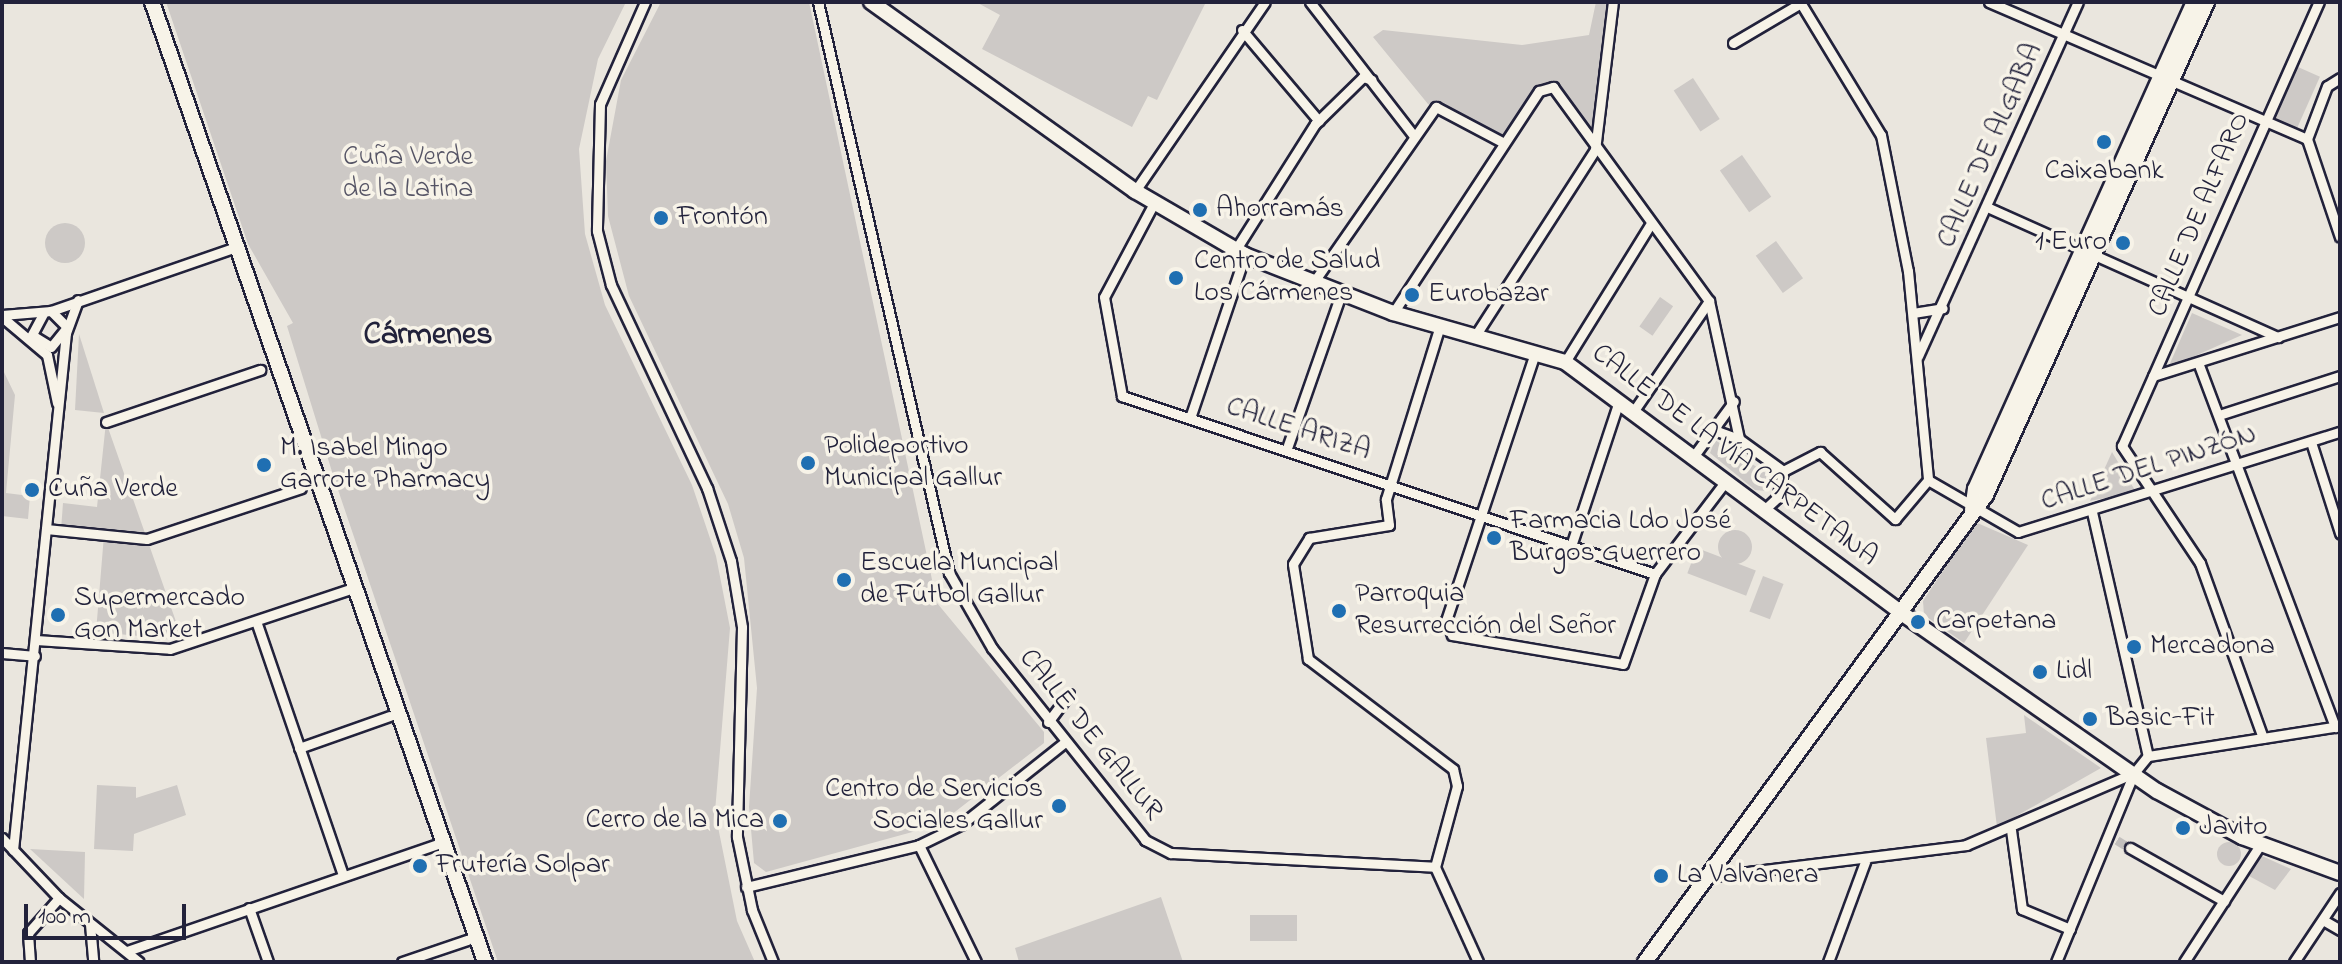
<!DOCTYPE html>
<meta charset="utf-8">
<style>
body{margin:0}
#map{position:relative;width:2342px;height:964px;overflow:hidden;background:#eae6de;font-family:"Indie Flower",sans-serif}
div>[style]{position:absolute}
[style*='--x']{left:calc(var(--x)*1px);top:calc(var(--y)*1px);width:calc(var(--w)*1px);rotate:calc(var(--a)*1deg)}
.green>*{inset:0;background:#cdc9c6;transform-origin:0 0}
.round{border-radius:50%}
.street-tunnel>*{height:9px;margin-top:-4.5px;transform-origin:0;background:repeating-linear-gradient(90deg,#c2bfbd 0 9px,transparent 0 13.5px)}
.roads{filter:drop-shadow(2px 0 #22223b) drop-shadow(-2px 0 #22223b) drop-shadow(0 2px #22223b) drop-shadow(0 -2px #22223b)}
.street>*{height:9px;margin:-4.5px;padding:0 4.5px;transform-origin:4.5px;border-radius:4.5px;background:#f7f3e8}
.secondary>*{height:14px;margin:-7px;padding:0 7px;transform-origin:7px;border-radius:7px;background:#f7f3e8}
.dots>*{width:22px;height:22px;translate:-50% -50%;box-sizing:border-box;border:4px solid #f7f3e8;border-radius:50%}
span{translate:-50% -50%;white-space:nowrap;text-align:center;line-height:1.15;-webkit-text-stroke:7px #f7f3e8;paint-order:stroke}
.street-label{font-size:28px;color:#22223b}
.park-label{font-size:28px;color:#555465}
.poi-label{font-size:28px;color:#22223b}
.left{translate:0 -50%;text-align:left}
.right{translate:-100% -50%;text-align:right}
.quarter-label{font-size:32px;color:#22223b;font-weight:700}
.frame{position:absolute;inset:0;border:4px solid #22223b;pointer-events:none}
.scale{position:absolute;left:24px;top:904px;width:162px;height:36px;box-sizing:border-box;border:4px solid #22223b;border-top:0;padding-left:10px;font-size:24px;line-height:28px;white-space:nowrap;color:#22223b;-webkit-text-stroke:6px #f7f3e8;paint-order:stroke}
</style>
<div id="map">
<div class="green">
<div style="clip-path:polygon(166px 2px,626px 2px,598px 59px,579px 149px,585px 234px,605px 305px,692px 485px,716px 556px,730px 628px,715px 812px,737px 921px,755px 962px,498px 962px,333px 475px,287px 326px,293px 323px,248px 244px)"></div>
<div style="clip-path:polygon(661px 2px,809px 2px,937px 603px,1044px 732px,1044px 743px,938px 825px,766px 872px,754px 863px,749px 807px,757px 688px,744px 558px,728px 504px,629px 296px,608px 216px,606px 161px,621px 80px)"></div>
<div style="clip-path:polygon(976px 2px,1201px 2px,1205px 4px,1157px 100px,1148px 96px,1132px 127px,982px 49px,1000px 15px)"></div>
<div style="clip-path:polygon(1596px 2px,1613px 6px,1595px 150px,1553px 87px,1545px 86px,1504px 143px,1428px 104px,1373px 37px,1383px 30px,1522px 45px,1589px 35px)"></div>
<div style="left:2298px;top:67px;width:24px;height:59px;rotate:24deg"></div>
<div style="left:1693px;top:78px;width:49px;height:23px;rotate:57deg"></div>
<div style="left:1742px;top:155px;width:51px;height:27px;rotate:55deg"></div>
<div class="round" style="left:45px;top:223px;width:40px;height:40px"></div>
<div style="left:1776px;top:241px;width:46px;height:25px;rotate:54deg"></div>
<div style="left:1660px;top:297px;width:16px;height:36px;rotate:35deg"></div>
<div style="clip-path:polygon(2192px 313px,2242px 335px,2168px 368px)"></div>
<div style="clip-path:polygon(79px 334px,104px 413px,75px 410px)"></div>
<div style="clip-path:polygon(2px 368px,15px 395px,6px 493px,30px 496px,28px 519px,2px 516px)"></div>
<div style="clip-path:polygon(106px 422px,180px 633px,172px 639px,96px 632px,104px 535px,61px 530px,63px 503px,97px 507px)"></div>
<div style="clip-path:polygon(1715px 440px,1766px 473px,1766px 491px,1755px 490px,1710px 453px)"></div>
<div style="clip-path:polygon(2112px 452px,2136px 492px,2090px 501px)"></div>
<div style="clip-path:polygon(1975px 522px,2028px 545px,1964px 643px,1924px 615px,1923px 601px)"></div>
<div class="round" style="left:1718px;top:530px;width:34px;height:34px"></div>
<div style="left:1697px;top:548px;width:63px;height:27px;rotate:21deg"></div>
<div style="left:1763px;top:576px;width:22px;height:38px;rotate:21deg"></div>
<div style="clip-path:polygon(2024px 715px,2101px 768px,1997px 827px,1986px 738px,2026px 733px)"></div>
<div style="clip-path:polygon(97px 785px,136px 787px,136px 798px,177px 785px,186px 815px,134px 834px,133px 851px,94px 849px)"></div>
<div class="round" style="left:2217px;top:842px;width:24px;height:24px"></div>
<div style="clip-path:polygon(30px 849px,85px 852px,84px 899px)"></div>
<div style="clip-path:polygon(2262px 856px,2291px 869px,2275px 890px,2249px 876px)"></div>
<div style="clip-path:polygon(1161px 897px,1183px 962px,1019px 962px,1015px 948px)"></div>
<div style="left:1250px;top:915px;width:47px;height:26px"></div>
</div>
<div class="street-tunnel">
<div style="--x:2117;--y:840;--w:15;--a:32"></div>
</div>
<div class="roads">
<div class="street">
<div style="--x:645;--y:2;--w:111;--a:113.8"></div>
<div style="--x:600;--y:104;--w:127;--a:91.4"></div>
<div style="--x:597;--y:231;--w:56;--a:75.5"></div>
<div style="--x:611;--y:285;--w:225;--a:64.7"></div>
<div style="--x:707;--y:488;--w:77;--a:71.8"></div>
<div style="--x:731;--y:561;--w:67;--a:80.5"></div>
<div style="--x:742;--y:627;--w:210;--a:91.4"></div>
<div style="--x:737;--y:837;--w:75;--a:78.4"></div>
<div style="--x:752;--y:910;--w:56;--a:68"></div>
<div style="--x:818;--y:2;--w:586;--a:77.08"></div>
<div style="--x:949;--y:573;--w:86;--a:60.2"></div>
<div style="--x:992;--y:648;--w:246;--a:51.4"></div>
<div style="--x:1145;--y:840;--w:29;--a:27"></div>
<div style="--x:1171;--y:853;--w:264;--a:3"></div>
<div style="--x:1435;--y:867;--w:104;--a:65.6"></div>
<div style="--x:1310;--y:2;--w:168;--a:52.2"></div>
<div style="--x:1800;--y:2;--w:156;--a:58.7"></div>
<div style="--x:1881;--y:135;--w:139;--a:78.8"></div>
<div style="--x:1908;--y:271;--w:210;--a:84.5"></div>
<div style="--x:1989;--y:2;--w:346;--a:23.3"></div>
<div style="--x:1242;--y:30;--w:119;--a:49.8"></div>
<div style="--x:1733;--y:43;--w:79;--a:-30.5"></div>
<div style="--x:2340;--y:78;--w:15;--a:148"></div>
<div style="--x:2327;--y:86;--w:57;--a:110.7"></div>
<div style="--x:2307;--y:139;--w:103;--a:71.4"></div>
<div style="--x:1135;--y:191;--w:229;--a:-55.5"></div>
<div style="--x:1154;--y:203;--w:106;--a:118"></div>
<div style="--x:1104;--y:297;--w:101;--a:79.7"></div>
<div style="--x:1122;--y:396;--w:562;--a:18.47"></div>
<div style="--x:1987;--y:207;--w:319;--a:24.1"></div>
<div style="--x:1236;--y:249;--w:148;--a:-57.7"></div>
<div style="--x:1315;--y:124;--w:67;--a:-44.4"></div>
<div style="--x:1363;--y:77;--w:9;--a:18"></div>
<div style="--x:1313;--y:283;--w:215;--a:-55.1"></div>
<div style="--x:1436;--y:107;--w:77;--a:27.9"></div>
<div style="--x:44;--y:312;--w:26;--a:118"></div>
<div style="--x:32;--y:335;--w:22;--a:32"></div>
<div style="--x:51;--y:347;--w:26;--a:-51"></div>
<div style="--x:67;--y:327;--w:23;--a:-135"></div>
<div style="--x:1393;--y:313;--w:266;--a:-56.7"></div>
<div style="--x:1539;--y:91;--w:15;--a:-16"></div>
<div style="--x:1553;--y:87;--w:265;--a:53.9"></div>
<div style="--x:1709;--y:301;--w:141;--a:77.7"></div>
<div style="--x:1739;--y:439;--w:54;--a:36"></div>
<div style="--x:1913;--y:313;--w:30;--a:-9"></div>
<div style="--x:2;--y:315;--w:49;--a:-4.7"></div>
<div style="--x:51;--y:311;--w:199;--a:-19.1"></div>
<div style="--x:2;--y:317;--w:59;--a:40.2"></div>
<div style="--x:47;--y:355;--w:49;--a:78.2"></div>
<div style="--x:1475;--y:336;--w:221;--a:-57.2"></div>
<div style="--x:1595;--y:150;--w:149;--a:-83.1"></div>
<div style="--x:1535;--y:353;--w:281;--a:108.4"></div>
<div style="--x:1446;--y:620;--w:16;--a:68"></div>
<div style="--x:1452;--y:635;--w:173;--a:9.6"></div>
<div style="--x:1623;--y:664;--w:96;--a:-70.4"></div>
<div style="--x:1655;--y:574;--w:116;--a:-52.7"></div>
<div style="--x:1918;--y:356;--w:388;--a:-65.7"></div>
<div style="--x:1565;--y:362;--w:161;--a:-58.2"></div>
<div style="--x:2199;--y:365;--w:387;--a:69.4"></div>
<div style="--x:2153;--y:376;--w:196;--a:-17.5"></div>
<div style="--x:1633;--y:412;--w:135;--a:-55.6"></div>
<div style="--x:2219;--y:415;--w:127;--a:-17.9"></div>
<div style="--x:1190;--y:418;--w:172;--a:-71.4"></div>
<div style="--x:106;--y:422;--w:163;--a:-18.7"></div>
<div style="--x:1714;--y:430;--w:27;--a:20"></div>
<div style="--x:2311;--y:442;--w:96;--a:72.3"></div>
<div style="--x:1287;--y:448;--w:163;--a:-70.7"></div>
<div style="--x:1693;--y:457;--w:69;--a:-53.8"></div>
<div style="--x:1928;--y:480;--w:104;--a:30"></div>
<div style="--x:2018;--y:532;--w:337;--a:-17.3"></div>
<div style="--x:1765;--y:509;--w:16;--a:-43"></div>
<div style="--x:1777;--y:498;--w:28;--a:-77"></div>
<div style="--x:1783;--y:471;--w:42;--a:-27.2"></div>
<div style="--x:1820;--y:452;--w:101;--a:41.8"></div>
<div style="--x:1895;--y:519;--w:51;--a:-49.8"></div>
<div style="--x:2092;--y:512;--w:250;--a:77.1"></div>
<div style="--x:46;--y:529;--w:101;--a:5.7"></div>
<div style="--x:147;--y:539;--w:162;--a:-18.3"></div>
<div style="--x:1572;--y:543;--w:150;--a:-71.7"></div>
<div style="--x:256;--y:621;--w:268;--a:71.1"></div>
<div style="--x:36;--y:640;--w:134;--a:3.8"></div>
<div style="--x:170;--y:649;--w:196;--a:-18.4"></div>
<div style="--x:2;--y:653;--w:33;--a:5"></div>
<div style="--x:1048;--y:722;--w:35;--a:-53"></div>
<div style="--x:2263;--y:738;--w:186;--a:-109.8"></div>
<div style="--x:2200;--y:563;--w:141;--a:-123.7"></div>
<div style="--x:2122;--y:446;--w:486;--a:-66.1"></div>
<div style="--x:299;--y:748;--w:96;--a:-19.4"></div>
<div style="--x:2011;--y:830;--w:80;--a:82.1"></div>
<div style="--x:2022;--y:909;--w:52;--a:22.6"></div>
<div style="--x:2;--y:838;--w:83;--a:46.5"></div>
<div style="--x:59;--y:898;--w:102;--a:38.7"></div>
<div style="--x:2130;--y:848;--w:108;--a:29.4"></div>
<div style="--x:13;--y:850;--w:520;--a:-84.15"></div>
<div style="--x:66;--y:333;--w:35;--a:-70"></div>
<div style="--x:1435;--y:867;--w:84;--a:-74.8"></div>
<div style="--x:1457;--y:786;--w:17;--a:-103"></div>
<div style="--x:1453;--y:769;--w:182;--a:-142.8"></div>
<div style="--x:1308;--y:659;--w:96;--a:-99"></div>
<div style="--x:1293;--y:564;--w:31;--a:-58"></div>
<div style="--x:1309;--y:538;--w:81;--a:-9.2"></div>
<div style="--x:1389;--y:525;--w:26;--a:-97"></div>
<div style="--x:1386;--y:499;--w:181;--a:-72.7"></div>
<div style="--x:1707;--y:877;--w:261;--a:-7"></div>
<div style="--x:1966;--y:845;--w:183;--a:-23.2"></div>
<div style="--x:2134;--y:773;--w:22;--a:-51"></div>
<div style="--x:2148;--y:756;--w:194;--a:-8.9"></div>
<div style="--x:746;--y:887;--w:178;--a:-13.6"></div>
<div style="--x:249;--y:908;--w:57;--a:70.6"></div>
<div style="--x:2323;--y:920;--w:20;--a:30"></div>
<div style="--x:90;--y:924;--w:38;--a:85"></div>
<div style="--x:127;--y:951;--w:334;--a:-19"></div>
<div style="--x:30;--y:962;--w:29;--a:-94"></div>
<div style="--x:28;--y:933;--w:47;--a:-48.5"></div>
<div style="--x:402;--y:962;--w:69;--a:-18.7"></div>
<div style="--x:976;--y:962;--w:130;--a:-116"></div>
<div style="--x:919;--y:845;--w:48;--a:-26"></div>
<div style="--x:962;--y:824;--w:130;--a:-38.5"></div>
<div style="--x:1828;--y:962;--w:107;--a:-69.7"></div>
<div style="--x:2056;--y:962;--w:204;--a:-67.6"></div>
<div style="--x:2184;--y:962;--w:140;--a:-57"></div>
<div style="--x:2294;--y:962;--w:83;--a:-56.3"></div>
</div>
<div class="secondary">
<div style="--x:152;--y:2;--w:1016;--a:70.87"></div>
<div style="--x:871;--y:2;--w:325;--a:35.6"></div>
<div style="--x:1135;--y:191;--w:127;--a:30.2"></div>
<div style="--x:1245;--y:255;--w:159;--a:21.4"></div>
<div style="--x:1393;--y:313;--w:179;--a:15.9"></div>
<div style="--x:1565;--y:362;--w:418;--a:36.7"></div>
<div style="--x:1900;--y:612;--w:313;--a:34.9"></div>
<div style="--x:2157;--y:791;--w:97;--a:28.4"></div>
<div style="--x:2242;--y:837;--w:104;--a:20.2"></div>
<div style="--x:1972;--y:510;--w:21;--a:-82"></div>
<div style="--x:1975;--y:489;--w:534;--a:-65.79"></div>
<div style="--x:1645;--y:962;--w:578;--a:-53.86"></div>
<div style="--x:1986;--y:495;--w:540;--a:-65.85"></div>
</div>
</div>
<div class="dots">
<div style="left:2104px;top:142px;background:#1f6fb2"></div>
<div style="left:1200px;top:210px;background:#1f6fb2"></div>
<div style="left:661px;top:218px;background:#1f6fb2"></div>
<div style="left:2123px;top:243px;background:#1f6fb2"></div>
<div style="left:1176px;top:278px;background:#1f6fb2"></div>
<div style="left:1412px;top:295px;background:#1f6fb2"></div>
<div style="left:808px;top:463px;background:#1f6fb2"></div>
<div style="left:264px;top:465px;background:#1f6fb2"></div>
<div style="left:32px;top:490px;background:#1f6fb2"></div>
<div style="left:1494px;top:538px;background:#1f6fb2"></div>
<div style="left:844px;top:580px;background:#1f6fb2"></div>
<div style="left:1339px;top:611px;background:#1f6fb2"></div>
<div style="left:58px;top:615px;background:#1f6fb2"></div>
<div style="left:1918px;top:622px;background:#1f6fb2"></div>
<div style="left:2134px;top:647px;background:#1f6fb2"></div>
<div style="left:2040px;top:672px;background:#1f6fb2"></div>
<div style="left:2090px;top:719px;background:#1f6fb2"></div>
<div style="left:1059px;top:806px;background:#1f6fb2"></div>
<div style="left:780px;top:821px;background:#1f6fb2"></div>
<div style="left:2183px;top:828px;background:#1f6fb2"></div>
<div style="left:420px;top:866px;background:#1f6fb2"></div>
<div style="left:1661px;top:876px;background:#1f6fb2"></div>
</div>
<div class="street-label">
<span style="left:1991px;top:146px;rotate:-66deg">CALLE DE ALGABA</span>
<span style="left:2200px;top:215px;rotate:-67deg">CALLE DE ALFARO</span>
<span style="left:1298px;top:430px;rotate:18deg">CALLE ARIZA</span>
<span style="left:1734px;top:456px;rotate:37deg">CALLE DE LA VÍA CARPETANA</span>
<span style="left:2149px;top:469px;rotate:-18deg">CALLE DEL PINZÓN</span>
<span style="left:1090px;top:735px;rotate:51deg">CALLE DE GALLUR</span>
</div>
<div class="park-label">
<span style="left:408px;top:174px">Cuña Verde<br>de la Latina</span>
</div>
<div class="poi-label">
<span style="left:2104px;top:172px">Caixabank</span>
<span class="left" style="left:1216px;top:210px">Ahorramás</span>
<span class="left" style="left:677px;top:218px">Frontón</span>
<span class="right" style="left:2107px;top:243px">1 Euro</span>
<span class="left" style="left:1194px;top:278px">Centro de Salud<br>Los Cármenes</span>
<span class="left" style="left:1428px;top:295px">Eurobazar</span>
<span class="left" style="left:824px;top:463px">Polideportivo<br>Municipal Gallur</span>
<span class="left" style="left:280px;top:465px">M. Isabel Mingo<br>Garrote Pharmacy</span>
<span class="left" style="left:48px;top:490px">Cuña Verde</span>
<span class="left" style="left:1510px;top:538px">Farmacia Ldo José<br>Burgos Guerrero</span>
<span class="left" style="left:860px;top:580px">Escuela Muncipal<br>de Fútbol Gallur</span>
<span class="left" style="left:1355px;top:611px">Parroquia<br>Resurrección del Señor</span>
<span class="left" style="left:74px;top:615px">Supermercado<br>Gon Market</span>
<span class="left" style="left:1936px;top:622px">Carpetana</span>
<span class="left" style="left:2150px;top:647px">Mercadona</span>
<span class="left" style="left:2056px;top:672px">Lidl</span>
<span class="left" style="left:2106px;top:719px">Basic-Fit</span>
<span class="right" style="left:1043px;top:806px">Centro de Servicios<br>Sociales Gallur</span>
<span class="right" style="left:764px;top:821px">Cerro de la Mica</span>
<span class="left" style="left:2199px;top:828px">Javito</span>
<span class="left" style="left:436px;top:866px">Frutería Solpar</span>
<span class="left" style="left:1677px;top:876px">La Valvanera</span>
</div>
<div class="quarter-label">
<span style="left:428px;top:336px">Cármenes</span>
</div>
<div class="frame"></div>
<div class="scale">100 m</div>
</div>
